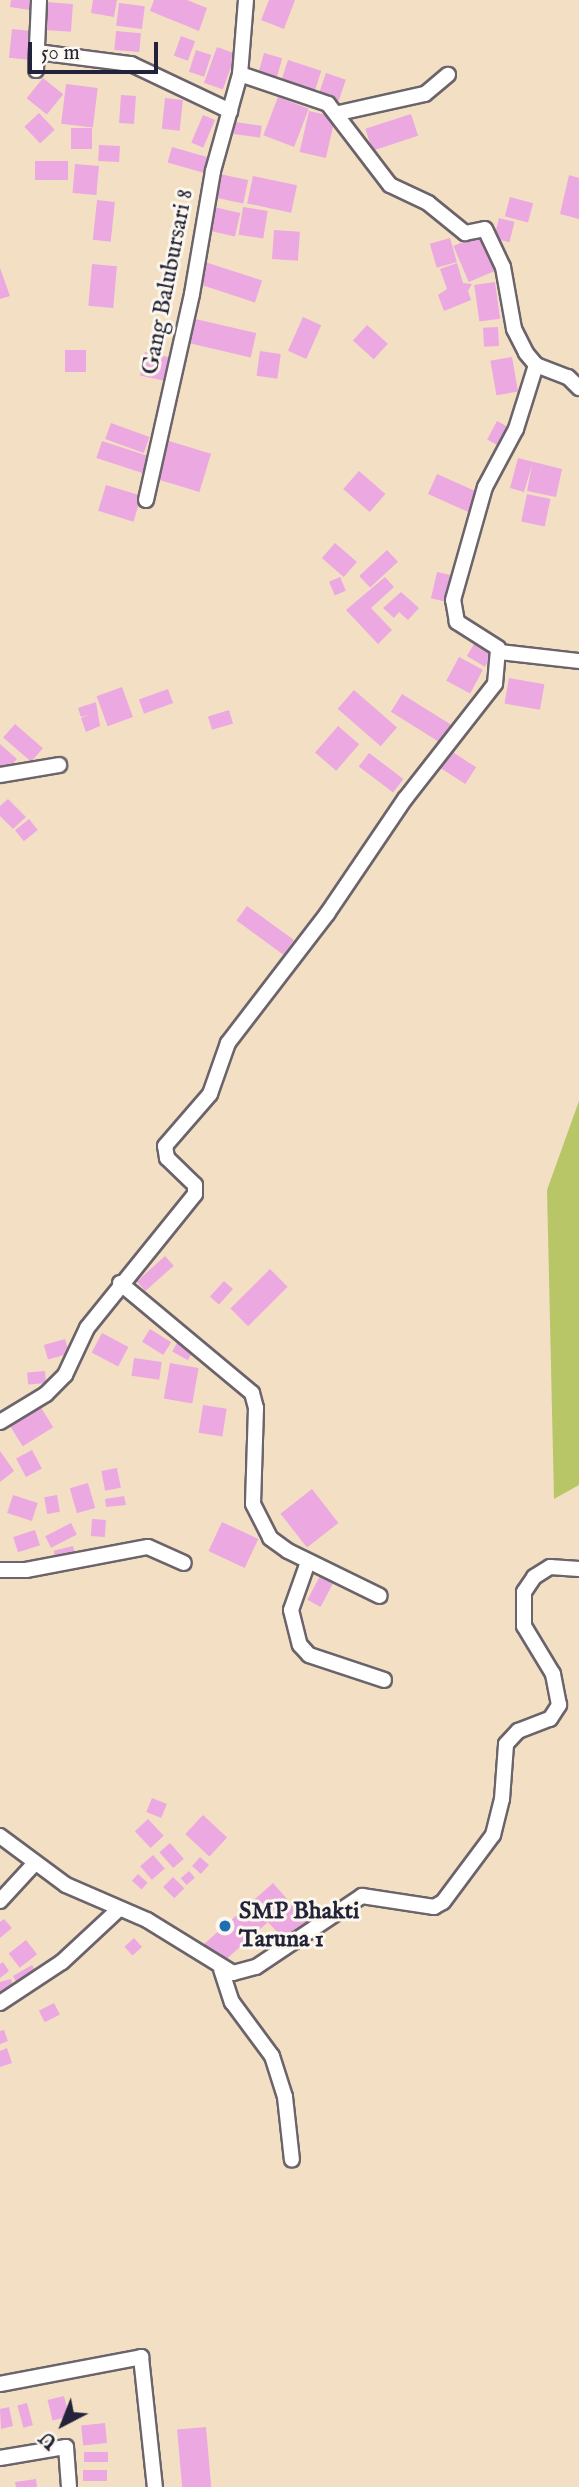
<!DOCTYPE html>
<style>
body{margin:0}
#map{position:relative;width:579px;height:2487px;overflow:hidden;background:#f3e0c4;font-family:"IM FELL English",serif}
div>[style]{position:absolute}
[style*='--x']{left:calc(var(--x)*1px);top:calc(var(--y)*1px);width:calc(var(--w)*1px);rotate:calc(var(--a)*1deg)}
.green>*{inset:0;background:#b9c668}
.building>*{inset:0;background:#eba8e1;transform-origin:0 0}
.roads{filter:drop-shadow(2px 0 #6b646b) drop-shadow(-2px 0 #6b646b) drop-shadow(0 2px #6b646b) drop-shadow(0 -2px #6b646b)}
.street>*{height:14px;margin:-7px;padding:0 7px;transform-origin:7px;border-radius:7px;background:#fff}
.dots>*{width:19px;height:19px;translate:-50% -50%;box-sizing:border-box;border:4px solid #fbf7ec;border-radius:50%}
span{translate:-50% -50%;white-space:nowrap;text-align:center;line-height:1.15;-webkit-text-stroke:6px #fbf7ec;paint-order:stroke}
.street-label{font-size:24px;color:#22223b}
.poi-label{font-size:24px;color:#22223b;font-weight:700}
.left{translate:0 -50%;text-align:left}
.north{position:absolute;left:28px;top:2389px;width:70px;height:70px;-webkit-text-stroke:5px #fbf7ec;paint-order:stroke;rotate:222deg;font-size:19px;font-weight:700;line-height:28px;text-align:center;color:#22223b}
.north::after{content:'';display:block;margin:auto;width:24px;height:32px;background:#22223b;clip-path:polygon(50% 0,100% 100%,50% 72%,0 100%)}
.scale{position:absolute;left:28px;top:42px;width:130px;height:32px;box-sizing:border-box;border:4px solid #22223b;border-top:0;padding-left:9px;font-size:21px;line-height:24px;white-space:nowrap;color:#22223b;-webkit-text-stroke:5px #fbf7ec;paint-order:stroke}
</style>
<div id="map">
<div class="green">
<div style="clip-path:polygon(579px 1101px,579px 1485px,554px 1499px,547px 1190px)"></div>
</div>
<div class="building">
<div style="clip-path:polygon(11px 0,32px 0,30px 10px,10px 7px)"></div>
<div style="clip-path:polygon(93px 0,117px 0,114px 17px,91px 13px)"></div>
<div style="clip-path:polygon(154px 0,187px 0,207px 8px,199px 31px,150px 11px)"></div>
<div style="clip-path:polygon(269px 0,295px 0,284px 29px,261px 20px)"></div>
<div style="left:46px;top:2px;width:27px;height:28px;rotate:4deg"></div>
<div style="left:119px;top:3px;width:26px;height:23px;rotate:7deg"></div>
<div style="left:12px;top:29px;width:19px;height:29px;rotate:6deg"></div>
<div style="left:116px;top:31px;width:25px;height:19px;rotate:5deg"></div>
<div style="left:181px;top:36px;width:15px;height:21px;rotate:20deg"></div>
<div style="left:217px;top:47px;width:20px;height:38px;rotate:20deg"></div>
<div style="left:196px;top:50px;width:16px;height:23px;rotate:18deg"></div>
<div style="left:264px;top:53px;width:19px;height:24px;rotate:16deg"></div>
<div style="left:288px;top:60px;width:35px;height:24px;rotate:18deg"></div>
<div style="left:326px;top:73px;width:21px;height:22px;rotate:19deg"></div>
<div style="left:43px;top:78px;width:26px;height:26px;rotate:39deg"></div>
<div style="left:66px;top:84px;width:32px;height:40px;rotate:7deg"></div>
<div style="left:121px;top:95px;width:15px;height:28px;rotate:4deg"></div>
<div style="left:278px;top:97px;width:33px;height:41px;rotate:21deg"></div>
<div style="left:165px;top:98px;width:18px;height:31px;rotate:6deg"></div>
<div style="left:309px;top:111px;width:27px;height:42px;rotate:13deg"></div>
<div style="left:39px;top:113px;width:23px;height:20px;rotate:47deg"></div>
<div style="left:411px;top:114px;width:23px;height:48px;rotate:72deg"></div>
<div style="left:203px;top:115px;width:13px;height:30px;rotate:23deg"></div>
<div style="left:235px;top:122px;width:27px;height:12px;rotate:8deg"></div>
<div style="left:71px;top:128px;width:21px;height:21px"></div>
<div style="left:99px;top:145px;width:21px;height:16px;rotate:3deg"></div>
<div style="left:172px;top:147px;width:40px;height:16px;rotate:16deg"></div>
<div style="left:68px;top:161px;width:19px;height:33px;rotate:90deg"></div>
<div style="left:75px;top:164px;width:24px;height:29px;rotate:5deg"></div>
<div style="left:215px;top:173px;width:34px;height:24px;rotate:12deg"></div>
<div style="clip-path:polygon(569px 175px,579px 178px,579px 219px,560px 214px)"></div>
<div style="left:253px;top:176px;width:45px;height:28px;rotate:12deg"></div>
<div style="left:510px;top:197px;width:24px;height:20px;rotate:15deg"></div>
<div style="left:97px;top:200px;width:18px;height:40px;rotate:6deg"></div>
<div style="left:214px;top:207px;width:27px;height:24px;rotate:13deg"></div>
<div style="left:243px;top:207px;width:25px;height:28px;rotate:9deg"></div>
<div style="left:499px;top:218px;width:16px;height:21px;rotate:14deg"></div>
<div style="left:274px;top:230px;width:26px;height:29px;rotate:4deg"></div>
<div style="left:482px;top:234px;width:39px;height:31px;rotate:67deg"></div>
<div style="left:450px;top:238px;width:25px;height:21px;rotate:74deg"></div>
<div style="left:205px;top:262px;width:60px;height:23px;rotate:18deg"></div>
<div style="clip-path:polygon(457px 263px,463px 283px,472px 284px,468px 291px,471px 300px,444px 311px,438px 295px,447px 289px,440px 269px)"></div>
<div style="left:92px;top:264px;width:25px;height:42px;rotate:5deg"></div>
<div style="clip-path:polygon(0 268px,10px 296px,0 299px)"></div>
<div style="left:495px;top:282px;width:37px;height:21px;rotate:82deg"></div>
<div style="left:303px;top:317px;width:20px;height:37px;rotate:24deg"></div>
<div style="left:191px;top:318px;width:67px;height:25px;rotate:13deg"></div>
<div style="left:367px;top:325px;width:28px;height:21px;rotate:42deg"></div>
<div style="left:498px;top:327px;width:19px;height:15px;rotate:87deg"></div>
<div style="left:65px;top:350px;width:21px;height:22px"></div>
<div style="left:260px;top:351px;width:21px;height:25px;rotate:8deg"></div>
<div style="left:145px;top:352px;width:25px;height:24px;rotate:12deg"></div>
<div style="left:512px;top:357px;width:35px;height:22px;rotate:80deg"></div>
<div style="left:497px;top:421px;width:17px;height:21px;rotate:28deg"></div>
<div style="left:111px;top:423px;width:41px;height:17px;rotate:20deg"></div>
<div style="left:102px;top:441px;width:54px;height:18px;rotate:18deg"></div>
<div style="left:169px;top:441px;width:44px;height:40px;rotate:17deg"></div>
<div style="clip-path:polygon(518px 458px,562px 469px,556px 497px,527px 491px,532px 465px,524px 492px,510px 488px)"></div>
<div style="left:359px;top:471px;width:35px;height:24px;rotate:41deg"></div>
<div style="left:437px;top:474px;width:48px;height:22px;rotate:24deg"></div>
<div style="left:106px;top:485px;width:37px;height:27px;rotate:17deg"></div>
<div style="left:527px;top:494px;width:24px;height:28px;rotate:12deg"></div>
<div style="left:335px;top:543px;width:29px;height:20px;rotate:41deg"></div>
<div style="left:387px;top:550px;width:16px;height:38px;rotate:47deg"></div>
<div style="left:437px;top:572px;width:17px;height:27px;rotate:13deg"></div>
<div style="left:340px;top:577px;width:15px;height:12px;rotate:67deg"></div>
<div style="clip-path:polygon(385px 577px,394px 587px,371px 608px,392px 630px,378px 644px,346px 610px)"></div>
<div style="clip-path:polygon(401px 592px,419px 608px,408px 620px,399px 612px,394px 618px,383px 608px)"></div>
<div style="left:474px;top:644px;width:21px;height:14px;rotate:31deg"></div>
<div style="left:459px;top:657px;width:27px;height:27px;rotate:28deg"></div>
<div style="left:509px;top:678px;width:36px;height:26px;rotate:10deg"></div>
<div style="left:122px;top:687px;width:32px;height:27px;rotate:70deg"></div>
<div style="left:168px;top:689px;width:15px;height:31px;rotate:70deg"></div>
<div style="left:354px;top:690px;width:57px;height:25px;rotate:41deg"></div>
<div style="left:402px;top:694px;width:64px;height:21px;rotate:32deg"></div>
<div style="clip-path:polygon(96px 702px,100px 726px,86px 732px,81px 718px,91px 714px,81px 717px,78px 708px)"></div>
<div style="left:229px;top:710px;width:14px;height:22px;rotate:73deg"></div>
<div style="left:15px;top:724px;width:37px;height:18px;rotate:41deg"></div>
<div style="left:338px;top:726px;width:28px;height:35px;rotate:41deg"></div>
<div style="clip-path:polygon(0 744px,17px 759px,3px 774px,0 772px)"></div>
<div style="left:451px;top:751px;width:30px;height:20px;rotate:33deg"></div>
<div style="left:369px;top:753px;width:43px;height:17px;rotate:37deg"></div>
<div style="clip-path:polygon(8px 799px,26px 817px,13px 829px,0 816px,0 806px)"></div>
<div style="left:29px;top:819px;width:14px;height:18px;rotate:51deg"></div>
<div style="left:247px;top:906px;width:58px;height:18px;rotate:36deg"></div>
<div style="left:165px;top:1256px;width:13px;height:38px;rotate:48deg"></div>
<div style="left:270px;top:1269px;width:25px;height:56px;rotate:45deg"></div>
<div style="left:224px;top:1281px;width:12px;height:21px;rotate:42deg"></div>
<div style="left:150px;top:1329px;width:25px;height:15px;rotate:32deg"></div>
<div style="left:102px;top:1333px;width:30px;height:22px;rotate:28deg"></div>
<div style="left:65px;top:1339px;width:15px;height:22px;rotate:74deg"></div>
<div style="left:178px;top:1341px;width:18px;height:12px;rotate:29deg"></div>
<div style="left:134px;top:1358px;width:28px;height:18px;rotate:8deg"></div>
<div style="left:170px;top:1363px;width:29px;height:36px;rotate:10deg"></div>
<div style="left:45px;top:1371px;width:12px;height:18px;rotate:85deg"></div>
<div style="left:203px;top:1405px;width:24px;height:28px;rotate:9deg"></div>
<div style="left:40px;top:1406px;width:25px;height:36px;rotate:58deg"></div>
<div style="left:32px;top:1450px;width:21px;height:18px;rotate:62deg"></div>
<div style="clip-path:polygon(0 1451px,14px 1471px,0 1482px)"></div>
<div style="left:117px;top:1468px;width:20px;height:16px;rotate:79deg"></div>
<div style="left:88px;top:1483px;width:26px;height:19px;rotate:74deg"></div>
<div style="left:312px;top:1489px;width:43px;height:40px;rotate:52deg"></div>
<div style="left:13px;top:1495px;width:26px;height:19px;rotate:18deg"></div>
<div style="left:57px;top:1495px;width:17px;height:13px;rotate:80deg"></div>
<div style="clip-path:polygon(124px 1496px,126px 1505px,106px 1507px,105px 1499px)"></div>
<div style="left:92px;top:1519px;width:14px;height:17px;rotate:4deg"></div>
<div style="left:222px;top:1522px;width:40px;height:32px;rotate:25deg"></div>
<div style="left:71px;top:1523px;width:13px;height:29px;rotate:63deg"></div>
<div style="left:35px;top:1530px;width:16px;height:23px;rotate:72deg"></div>
<div style="left:73px;top:1546px;width:8px;height:20px;rotate:76deg"></div>
<div style="left:320px;top:1576px;width:15px;height:27px;rotate:28deg"></div>
<div style="left:152px;top:1798px;width:16px;height:15px;rotate:22deg"></div>
<div style="left:203px;top:1815px;width:33px;height:26px;rotate:43deg"></div>
<div style="left:148px;top:1819px;width:23px;height:18px;rotate:47deg"></div>
<div style="left:170px;top:1843px;width:21px;height:14px;rotate:49deg"></div>
<div style="left:153px;top:1855px;width:18px;height:17px;rotate:49deg"></div>
<div style="left:200px;top:1857px;width:12px;height:12px;rotate:42deg"></div>
<div style="left:189px;top:1871px;width:9px;height:11px;rotate:49deg"></div>
<div style="left:138px;top:1874px;width:13px;height:9px;rotate:42deg"></div>
<div style="left:173px;top:1877px;width:16px;height:14px;rotate:45deg"></div>
<div style="clip-path:polygon(273px 1883px,307px 1922px,285px 1941px,268px 1922px,222px 1963px,204px 1944px)"></div>
<div style="clip-path:polygon(4px 1919px,12px 1928px,0 1938px,0 1922px)"></div>
<div style="left:134px;top:1938px;width:12px;height:13px;rotate:48deg"></div>
<div style="left:26px;top:1940px;width:18px;height:22px;rotate:52deg"></div>
<div style="clip-path:polygon(3px 1962px,9px 1971px,0 1978px,0 1964px)"></div>
<div style="left:32px;top:1965px;width:8px;height:22px;rotate:60deg"></div>
<div style="clip-path:polygon(11px 1979px,15px 1992px,0 1997px,0 1982px)"></div>
<div style="left:54px;top:2003px;width:13px;height:17px;rotate:63deg"></div>
<div style="clip-path:polygon(4px 2030px,8px 2041px,0 2044px,0 2031px)"></div>
<div style="clip-path:polygon(7px 2048px,12px 2063px,0 2067px,0 2051px)"></div>
<div style="left:64px;top:2396px;width:21px;height:17px;rotate:76deg"></div>
<div style="left:27px;top:2403px;width:23px;height:10px;rotate:75deg"></div>
<div style="clip-path:polygon(9px 2407px,13px 2426px,1px 2429px,0 2409px)"></div>
<div style="left:105px;top:2423px;width:20px;height:24px;rotate:84deg"></div>
<div style="left:206px;top:2427px;width:60px;height:29px;rotate:85deg"></div>
<div style="left:84px;top:2452px;width:24px;height:10px"></div>
<div style="left:107px;top:2470px;width:11px;height:24px;rotate:90deg"></div>
<div style="clip-path:polygon(36px 2479px,37px 2487px,16px 2487px,15px 2482px)"></div>
</div>
<div class="roads">
<div class="street">
<div style="--x:246;--y:0;--w:74;--a:94.6"></div>
<div style="--x:240;--y:74;--w:93;--a:18.8"></div>
<div style="--x:328;--y:104;--w:102;--a:52.6"></div>
<div style="--x:390;--y:185;--w:42;--a:25.3"></div>
<div style="--x:428;--y:203;--w:48;--a:39"></div>
<div style="--x:465;--y:233;--w:20;--a:-11"></div>
<div style="--x:485;--y:229;--w:42;--a:64.7"></div>
<div style="--x:503;--y:267;--w:63;--a:79.9"></div>
<div style="--x:514;--y:329;--w:27;--a:63"></div>
<div style="--x:526;--y:353;--w:16;--a:50"></div>
<div style="--x:536;--y:365;--w:34;--a:21"></div>
<div style="--x:568;--y:377;--w:16;--a:45"></div>
<div style="--x:37;--y:52;--w:95;--a:7.3"></div>
<div style="--x:131;--y:64;--w:110;--a:25.4"></div>
<div style="--x:36;--y:70;--w:70;--a:-87.5"></div>
<div style="--x:339;--y:113;--w:88;--a:-12.5"></div>
<div style="--x:425;--y:94;--w:30;--a:-40"></div>
<div style="--x:146;--y:500;--w:211;--a:-77.4"></div>
<div style="--x:192;--y:294;--w:125;--a:-80.3"></div>
<div style="--x:213;--y:171;--w:101;--a:-74.4"></div>
<div style="--x:500;--y:652;--w:80;--a:6.5"></div>
<div style="--x:0;--y:775;--w:60;--a:-9.6"></div>
<div style="--x:120;--y:1283;--w:172;--a:39.8"></div>
<div style="--x:252;--y:1393;--w:16;--a:75"></div>
<div style="--x:256;--y:1408;--w:96;--a:91.8"></div>
<div style="--x:253;--y:1504;--w:38;--a:63"></div>
<div style="--x:270;--y:1538;--w:22;--a:36"></div>
<div style="--x:288;--y:1551;--w:102;--a:26.1"></div>
<div style="--x:0;--y:1422;--w:54;--a:-31.3"></div>
<div style="--x:46;--y:1394;--w:27;--a:-45"></div>
<div style="--x:65;--y:1375;--w:52;--a:-64.9"></div>
<div style="--x:87;--y:1328;--w:172;--a:-51.1"></div>
<div style="--x:195;--y:1194;--w:9;--a:-90"></div>
<div style="--x:195;--y:1185;--w:39;--a:-136"></div>
<div style="--x:167;--y:1158;--w:12;--a:-99"></div>
<div style="--x:165;--y:1146;--w:69;--a:-49.1"></div>
<div style="--x:210;--y:1094;--w:54;--a:-70.6"></div>
<div style="--x:228;--y:1043;--w:163;--a:-52.5"></div>
<div style="--x:327;--y:914;--w:139;--a:-55.9"></div>
<div style="--x:405;--y:799;--w:146;--a:-52"></div>
<div style="--x:495;--y:684;--w:36;--a:-85"></div>
<div style="--x:498;--y:648;--w:49;--a:-147.6"></div>
<div style="--x:457;--y:622;--w:22;--a:-100"></div>
<div style="--x:453;--y:600;--w:117;--a:-74.2"></div>
<div style="--x:485;--y:487;--w:66;--a:-61.9"></div>
<div style="--x:516;--y:429;--w:67;--a:-72.6"></div>
<div style="--x:308;--y:1562;--w:51;--a:109.5"></div>
<div style="--x:291;--y:1610;--w:36;--a:76"></div>
<div style="--x:300;--y:1645;--w:13;--a:48"></div>
<div style="--x:309;--y:1655;--w:79;--a:18.4"></div>
<div style="--x:0;--y:1570;--w:26;--a:0"></div>
<div style="--x:26;--y:1570;--w:124;--a:-10.7"></div>
<div style="--x:148;--y:1547;--w:39;--a:24"></div>
<div style="--x:0;--y:1836;--w:82;--a:36.6"></div>
<div style="--x:66;--y:1885;--w:88;--a:23.4"></div>
<div style="--x:147;--y:1920;--w:101;--a:31.6"></div>
<div style="--x:233;--y:1973;--w:24;--a:-15"></div>
<div style="--x:256;--y:1967;--w:128;--a:-33.8"></div>
<div style="--x:362;--y:1896;--w:73;--a:8.7"></div>
<div style="--x:434;--y:1907;--w:10;--a:-29"></div>
<div style="--x:443;--y:1902;--w:84;--a:-53.3"></div>
<div style="--x:493;--y:1835;--w:37;--a:-76"></div>
<div style="--x:502;--y:1799;--w:55;--a:-85.8"></div>
<div style="--x:506;--y:1744;--w:18;--a:-47"></div>
<div style="--x:518;--y:1731;--w:34;--a:-21"></div>
<div style="--x:550;--y:1719;--w:17;--a:-57"></div>
<div style="--x:559;--y:1705;--w:32;--a:-101"></div>
<div style="--x:553;--y:1674;--w:56;--a:-121.1"></div>
<div style="--x:524;--y:1626;--w:34;--a:-90"></div>
<div style="--x:524;--y:1592;--w:18;--a:-56"></div>
<div style="--x:534;--y:1577;--w:19;--a:-32"></div>
<div style="--x:550;--y:1567;--w:29;--a:4"></div>
<div style="--x:0;--y:1901;--w:52;--a:-47.4"></div>
<div style="--x:221;--y:1969;--w:35;--a:72"></div>
<div style="--x:232;--y:2002;--w:67;--a:53.5"></div>
<div style="--x:272;--y:2056;--w:43;--a:72.4"></div>
<div style="--x:285;--y:2097;--w:63;--a:83.7"></div>
<div style="--x:0;--y:2003;--w:74;--a:-33.5"></div>
<div style="--x:62;--y:1962;--w:78;--a:-42.9"></div>
<div style="--x:0;--y:2384;--w:144;--a:-10.8"></div>
<div style="--x:141;--y:2357;--w:131;--a:83.9"></div>
<div style="--x:0;--y:2458;--w:67;--a:-9.5"></div>
<div style="--x:66;--y:2447;--w:40;--a:85.7"></div>
</div>
</div>
<div class="dots">
<div style="left:225px;top:1926px;background:#1f6fb2"></div>
</div>
<div class="street-label">
<span style="left:168px;top:282px;rotate:-79deg">Gang Balubursari 8</span>
</div>
<div class="poi-label">
<span class="left" style="left:239px;top:1926px">SMP Bhakti<br>Taruna 1</span>
</div>
<div class="north">U</div>
<div class="scale">50 m</div>
</div>
